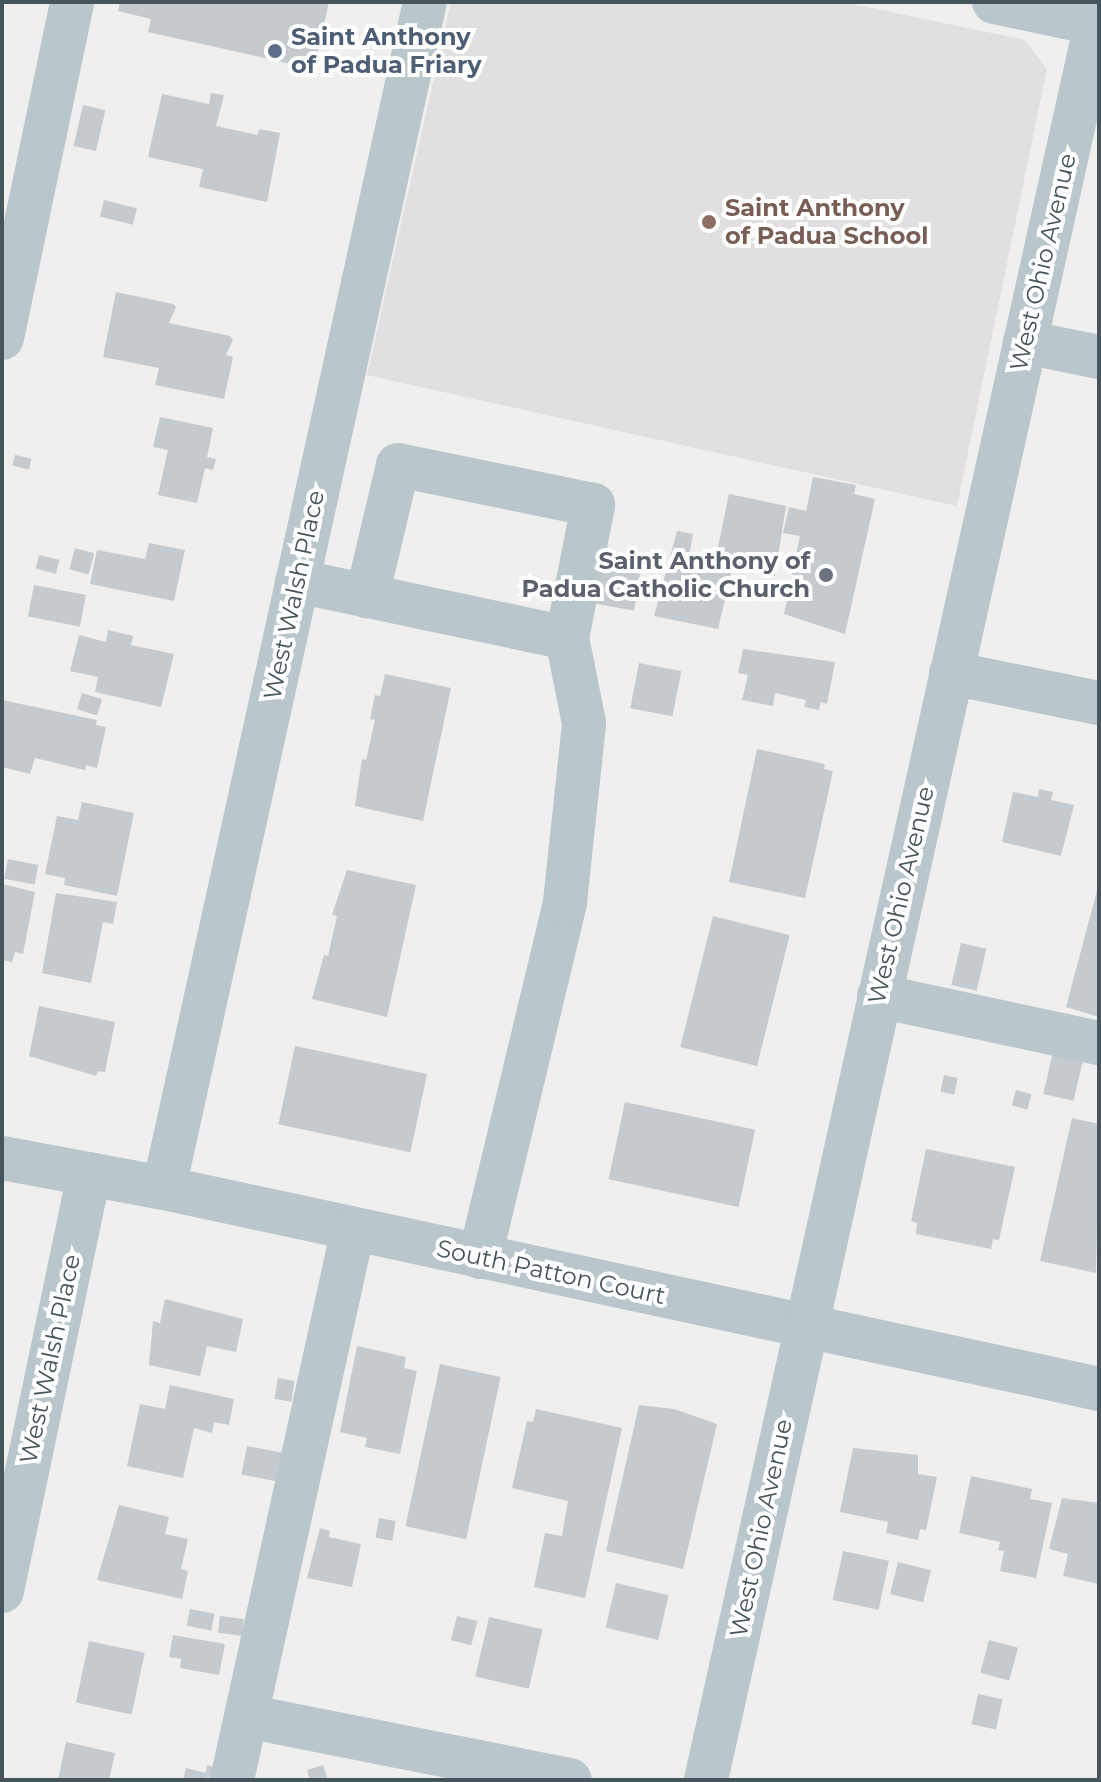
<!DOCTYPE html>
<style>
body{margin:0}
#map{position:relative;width:1101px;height:1782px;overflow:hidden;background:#f1eeee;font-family:Montserrat,sans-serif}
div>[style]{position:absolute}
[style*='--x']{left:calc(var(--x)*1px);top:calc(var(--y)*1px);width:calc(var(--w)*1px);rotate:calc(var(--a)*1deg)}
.education>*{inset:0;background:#e2dfe1}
.building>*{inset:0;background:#c5cace;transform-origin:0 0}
.minor>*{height:44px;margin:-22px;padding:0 22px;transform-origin:22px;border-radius:22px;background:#b9c6cc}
.dots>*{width:22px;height:22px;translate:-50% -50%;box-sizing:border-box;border:4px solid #fff;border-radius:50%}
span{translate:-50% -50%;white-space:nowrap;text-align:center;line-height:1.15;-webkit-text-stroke:8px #fff;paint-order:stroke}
.service-label{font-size:24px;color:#4e5e75;font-weight:700}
.left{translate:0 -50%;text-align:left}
.education-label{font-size:24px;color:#785e54;font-weight:700}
.street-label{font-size:24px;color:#46555c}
.worship-label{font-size:24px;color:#5b616d;font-weight:700}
.right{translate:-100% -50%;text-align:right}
.frame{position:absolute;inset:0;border:4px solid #46555c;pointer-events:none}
</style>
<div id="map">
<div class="education">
<div style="clip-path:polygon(451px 2px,843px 2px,1025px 40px,1047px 69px,957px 506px,367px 375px)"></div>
</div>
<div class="building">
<div style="clip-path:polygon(120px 2px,329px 2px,314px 69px,148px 32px,151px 19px,118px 11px)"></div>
<div style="clip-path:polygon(211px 93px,224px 95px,216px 126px,257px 135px,259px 129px,280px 133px,267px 202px,199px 187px,203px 169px,148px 157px,162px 94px,209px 104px)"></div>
<div style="left:83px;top:105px;width:23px;height:42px;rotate:13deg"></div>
<div style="left:104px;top:200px;width:34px;height:17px;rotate:14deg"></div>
<div style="clip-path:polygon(116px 292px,173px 304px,176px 307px,169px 323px,230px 336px,233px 340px,226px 355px,233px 357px,224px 399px,155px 385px,159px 368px,103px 357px)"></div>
<div style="clip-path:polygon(160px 417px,213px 428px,207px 457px,216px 459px,213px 470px,205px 468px,197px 503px,158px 495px,168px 450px,153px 447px)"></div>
<div style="left:15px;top:455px;width:17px;height:11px;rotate:13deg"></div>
<div style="clip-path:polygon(813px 477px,856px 485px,854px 494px,875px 499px,845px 634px,784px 614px,800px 536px,783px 533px,789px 507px,806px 511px)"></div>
<div style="clip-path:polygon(729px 494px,786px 506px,775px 576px,733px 566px,718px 629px,654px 616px,677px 531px,693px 534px,689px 556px,715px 561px)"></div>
<div style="clip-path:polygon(149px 543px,185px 550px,174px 601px,90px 584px,97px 550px,145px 559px)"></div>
<div style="left:75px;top:548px;width:20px;height:22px;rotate:15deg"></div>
<div style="left:39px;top:555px;width:21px;height:14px;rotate:14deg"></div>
<div style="left:601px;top:567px;width:40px;height:37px;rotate:10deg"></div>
<div style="left:34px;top:585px;width:53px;height:32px;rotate:11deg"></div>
<div style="clip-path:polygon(108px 630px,133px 636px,131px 645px,174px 654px,161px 707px,95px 692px,98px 677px,70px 671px,79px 635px,106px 642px)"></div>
<div style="clip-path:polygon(743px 649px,835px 662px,827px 704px,821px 702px,819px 710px,804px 707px,806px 700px,775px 693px,773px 706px,742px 700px,748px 675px,738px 673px)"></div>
<div style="left:639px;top:663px;width:43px;height:46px;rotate:11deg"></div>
<div style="clip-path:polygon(385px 674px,451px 688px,423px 821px,355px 806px,362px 759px,366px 760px,375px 720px,370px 719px,375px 695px,380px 696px)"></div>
<div style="left:82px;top:693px;width:21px;height:17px;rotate:17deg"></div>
<div style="clip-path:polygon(2px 700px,97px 720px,96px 725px,106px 727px,97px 768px,86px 765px,85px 770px,35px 758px,30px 774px,2px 767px)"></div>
<div style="clip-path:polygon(757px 749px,825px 764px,824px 769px,833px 771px,805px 898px,729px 882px)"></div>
<div style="clip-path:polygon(1039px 789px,1053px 792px,1051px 800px,1074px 805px,1061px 856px,1002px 842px,1013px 792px,1038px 797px)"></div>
<div style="clip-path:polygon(82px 802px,134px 813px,117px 896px,64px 885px,65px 878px,45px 874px,57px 816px,78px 820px)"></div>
<div style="left:8px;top:859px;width:31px;height:20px;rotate:11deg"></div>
<div style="clip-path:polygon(347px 870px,416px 885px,387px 1017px,312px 999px,324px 955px,328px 956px,337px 916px,332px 915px)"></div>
<div style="clip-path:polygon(2px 884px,35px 892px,23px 954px,15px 952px,12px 962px,2px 960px)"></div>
<div style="clip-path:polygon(1098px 887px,1099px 887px,1099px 1017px,1066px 1007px)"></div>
<div style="clip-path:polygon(56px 893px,117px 902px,113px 924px,103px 922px,91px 983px,42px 973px)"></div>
<div style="left:713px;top:916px;width:79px;height:135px;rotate:14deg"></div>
<div style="left:961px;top:943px;width:26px;height:43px;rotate:13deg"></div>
<div style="clip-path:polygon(39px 1006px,115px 1022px,105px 1072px,98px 1071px,96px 1076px,29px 1056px)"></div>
<div style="left:295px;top:1046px;width:135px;height:80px;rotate:12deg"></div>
<div style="left:1053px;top:1052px;width:31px;height:43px;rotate:13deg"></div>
<div style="left:944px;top:1075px;width:14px;height:17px;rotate:12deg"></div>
<div style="left:1016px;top:1090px;width:16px;height:16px;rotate:15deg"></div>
<div style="left:625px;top:1102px;width:133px;height:79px;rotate:12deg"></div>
<div style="clip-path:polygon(1072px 1118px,1099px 1124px,1096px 1273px,1040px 1261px)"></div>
<div style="clip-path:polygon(926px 1149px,1015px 1167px,999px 1240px,993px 1239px,991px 1249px,916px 1234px,917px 1223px,911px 1221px)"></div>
<div style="clip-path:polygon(165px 1299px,243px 1319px,236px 1352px,207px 1346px,200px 1376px,149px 1365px,153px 1321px,160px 1323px)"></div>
<div style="clip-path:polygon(357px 1346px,406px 1357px,404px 1368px,417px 1371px,400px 1454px,365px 1447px,367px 1438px,340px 1432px)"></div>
<div style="left:440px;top:1364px;width:62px;height:166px;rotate:12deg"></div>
<div style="left:278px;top:1378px;width:17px;height:21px;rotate:10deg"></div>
<div style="clip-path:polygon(170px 1385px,234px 1399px,229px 1425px,214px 1422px,212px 1433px,194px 1428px,183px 1478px,127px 1466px,140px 1404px,165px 1409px)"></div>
<div style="clip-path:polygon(639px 1405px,674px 1409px,717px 1424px,683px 1569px,606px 1551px)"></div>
<div style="clip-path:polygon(536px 1409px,622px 1428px,585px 1598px,534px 1587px,545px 1533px,562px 1536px,568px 1501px,512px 1488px,527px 1421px,533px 1422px)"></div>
<div style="left:247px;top:1446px;width:37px;height:29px;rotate:11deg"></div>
<div style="clip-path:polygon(853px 1448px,918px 1455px,918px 1474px,937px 1477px,926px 1530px,920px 1529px,918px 1540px,886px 1533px,888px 1522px,840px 1512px)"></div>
<div style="clip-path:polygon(971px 1476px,1032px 1489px,1030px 1499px,1052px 1503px,1036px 1578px,1000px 1571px,1004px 1551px,998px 1550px,1000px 1542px,959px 1533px)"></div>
<div style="clip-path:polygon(1062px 1498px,1099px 1503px,1099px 1584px,1063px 1576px,1068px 1554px,1049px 1549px)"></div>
<div style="clip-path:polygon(119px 1505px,169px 1517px,165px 1534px,188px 1539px,181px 1569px,188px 1571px,182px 1599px,97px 1580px)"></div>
<div style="left:379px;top:1518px;width:17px;height:20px;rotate:10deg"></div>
<div style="clip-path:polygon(320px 1528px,330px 1531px,329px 1537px,361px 1544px,352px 1587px,307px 1578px)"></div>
<div style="left:843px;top:1551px;width:47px;height:50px;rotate:12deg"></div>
<div style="left:898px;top:1562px;width:34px;height:33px;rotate:14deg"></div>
<div style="left:616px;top:1583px;width:54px;height:46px;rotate:13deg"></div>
<div style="left:190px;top:1609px;width:25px;height:17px;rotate:11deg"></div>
<div style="left:220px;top:1616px;width:24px;height:17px;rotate:7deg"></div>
<div style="left:457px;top:1616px;width:21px;height:25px;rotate:14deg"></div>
<div style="left:489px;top:1617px;width:55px;height:61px;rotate:13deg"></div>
<div style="clip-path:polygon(173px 1635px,225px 1644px,219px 1675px,180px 1668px,181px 1659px,169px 1657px)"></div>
<div style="left:989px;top:1640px;width:30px;height:34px;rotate:15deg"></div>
<div style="left:89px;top:1641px;width:57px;height:63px;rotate:12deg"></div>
<div style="left:978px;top:1694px;width:25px;height:31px;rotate:12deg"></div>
<div style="clip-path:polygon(66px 1742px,115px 1753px,109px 1780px,58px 1780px)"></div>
<div style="clip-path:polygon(207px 1765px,213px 1767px,212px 1777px,183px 1780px,186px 1768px,206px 1773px)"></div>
<div style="clip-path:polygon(323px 1765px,328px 1780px,310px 1780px,307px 1770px)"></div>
</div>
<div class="minor">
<div style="--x:994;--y:2;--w:107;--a:11.8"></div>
<div style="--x:2;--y:338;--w:343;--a:-78.2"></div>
<div style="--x:1025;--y:342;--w:76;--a:11.5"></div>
<div style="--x:297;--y:581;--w:276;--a:11.9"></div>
<div style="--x:567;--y:638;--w:136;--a:-78.9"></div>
<div style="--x:593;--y:505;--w:199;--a:-168.4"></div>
<div style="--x:398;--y:465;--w:135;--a:103.3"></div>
<div style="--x:951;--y:673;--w:151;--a:11.5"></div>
<div style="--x:879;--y:996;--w:225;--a:12.1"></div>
<div style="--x:2;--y:1158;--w:165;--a:10.5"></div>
<div style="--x:164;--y:1188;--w:956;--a:12.13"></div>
<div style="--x:164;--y:1188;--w:1214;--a:-77.59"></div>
<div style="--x:480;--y:1257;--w:365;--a:-76.5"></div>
<div style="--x:565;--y:902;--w:180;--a:-83.9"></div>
<div style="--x:584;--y:723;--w:87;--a:-101.3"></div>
<div style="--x:2;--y:1591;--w:426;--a:-78.2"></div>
<div style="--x:246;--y:1716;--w:330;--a:11.2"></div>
<div style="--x:232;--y:1780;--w:564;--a:-77.61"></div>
<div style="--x:706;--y:1780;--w:1813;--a:-77.48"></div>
</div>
<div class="dots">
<div style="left:275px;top:51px;background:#5c6f8a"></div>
<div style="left:709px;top:222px;background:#8d6e63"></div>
<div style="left:826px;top:575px;background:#6b7280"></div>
</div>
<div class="service-label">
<span class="left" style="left:291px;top:51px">Saint Anthony<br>of Padua Friary</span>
</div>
<div class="education-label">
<span class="left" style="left:725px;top:222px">Saint Anthony<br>of Padua School</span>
</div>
<div class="street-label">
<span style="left:1043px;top:262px;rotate:-77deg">West Ohio Avenue</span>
<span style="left:294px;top:595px;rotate:-78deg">West Walsh Place</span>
<span style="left:901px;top:895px;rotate:-77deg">West Ohio Avenue</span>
<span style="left:551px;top:1272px;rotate:12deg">South Patton Court</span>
<span style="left:50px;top:1359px;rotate:-78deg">West Walsh Place</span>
<span style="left:761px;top:1528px;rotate:-78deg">West Ohio Avenue</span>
</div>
<div class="worship-label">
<span class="right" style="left:810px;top:575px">Saint Anthony of<br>Padua Catholic Church</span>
</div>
<div class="frame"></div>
</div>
